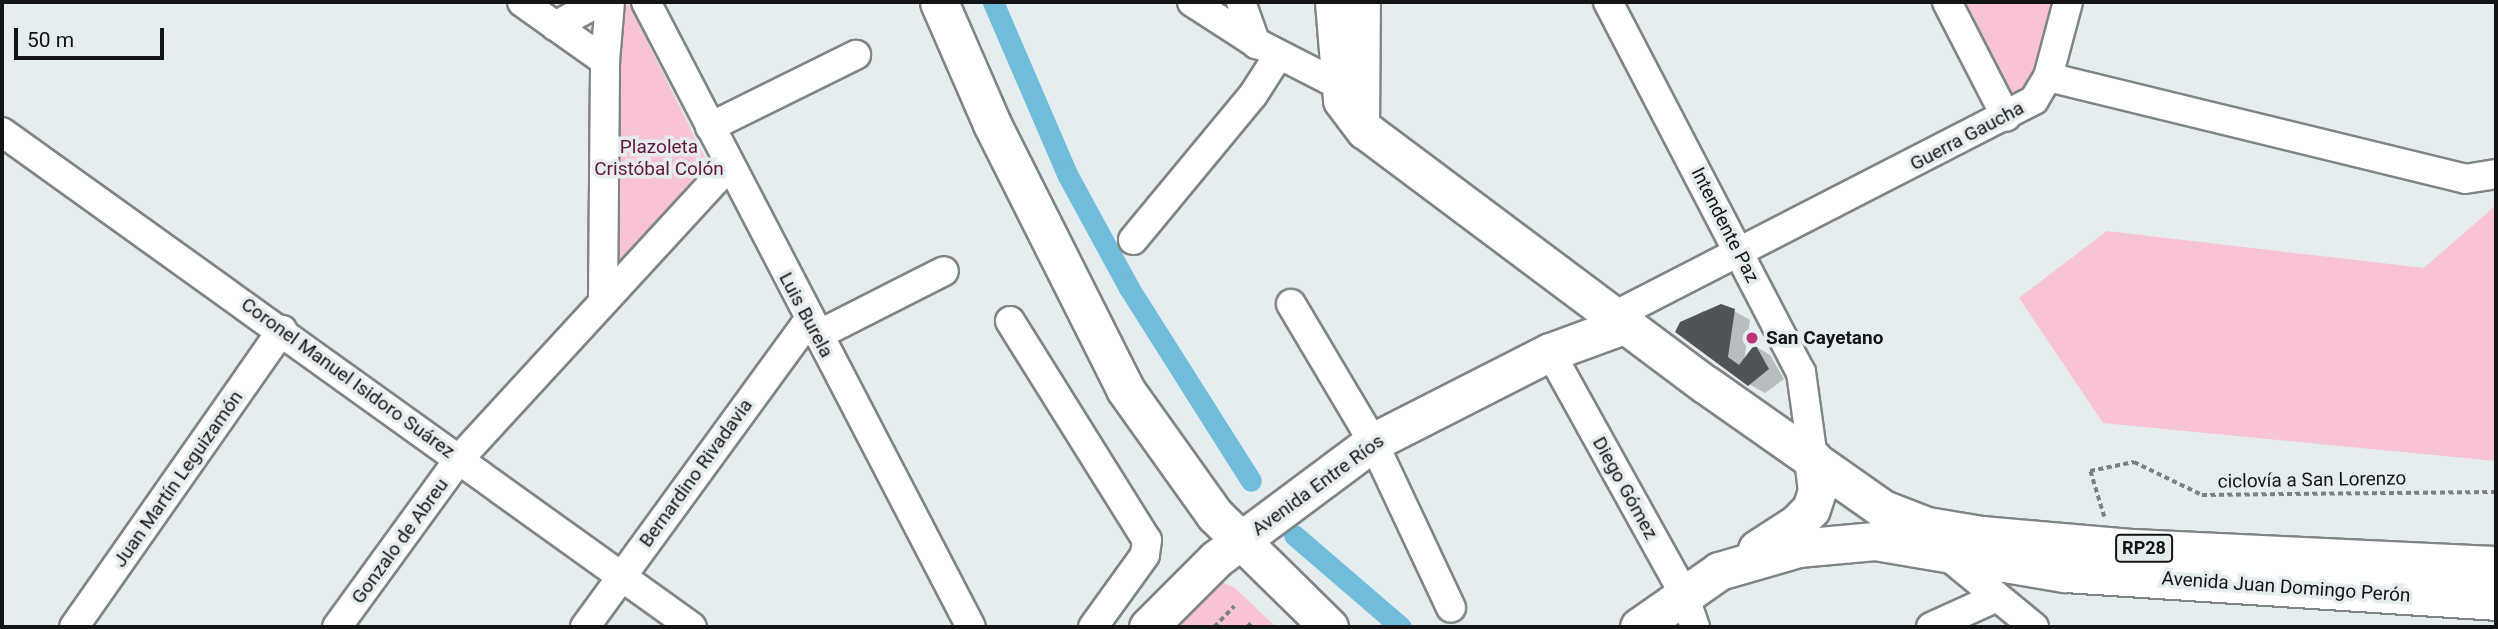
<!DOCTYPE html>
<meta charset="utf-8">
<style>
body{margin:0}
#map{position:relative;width:2498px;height:629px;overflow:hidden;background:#e6edef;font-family:Roboto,sans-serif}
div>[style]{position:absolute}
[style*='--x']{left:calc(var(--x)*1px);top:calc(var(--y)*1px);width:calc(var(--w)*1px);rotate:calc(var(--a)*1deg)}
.green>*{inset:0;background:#f8c3d5}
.shadow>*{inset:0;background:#0003}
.canal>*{height:21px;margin:-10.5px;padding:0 10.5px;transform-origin:10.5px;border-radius:10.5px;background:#6fbddb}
.building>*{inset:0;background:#4f5557}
.path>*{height:3.5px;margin-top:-1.75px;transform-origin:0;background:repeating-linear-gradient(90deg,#7c8082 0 5px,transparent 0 8.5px)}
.roads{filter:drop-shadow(2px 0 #7f8587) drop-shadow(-2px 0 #7f8587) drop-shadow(0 2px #7f8587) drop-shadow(0 -2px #7f8587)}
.minor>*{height:28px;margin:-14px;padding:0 14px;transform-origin:14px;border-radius:14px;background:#fff}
.major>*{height:37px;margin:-18.5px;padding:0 18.5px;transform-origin:18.5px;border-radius:18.5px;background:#fff}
.dots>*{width:19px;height:19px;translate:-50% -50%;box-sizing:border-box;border:4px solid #e6edef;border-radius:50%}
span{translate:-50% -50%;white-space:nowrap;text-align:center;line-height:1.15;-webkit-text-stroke:7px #e6edef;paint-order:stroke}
.shield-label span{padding:2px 5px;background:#e6edef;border:2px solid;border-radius:5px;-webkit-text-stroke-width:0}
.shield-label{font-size:18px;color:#121415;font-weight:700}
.street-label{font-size:19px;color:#121415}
.park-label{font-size:19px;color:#65153c}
.poi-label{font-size:19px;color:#121415;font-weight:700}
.left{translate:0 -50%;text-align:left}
.frame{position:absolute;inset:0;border:4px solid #121415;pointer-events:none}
.scale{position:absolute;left:14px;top:28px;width:150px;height:32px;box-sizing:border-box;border:4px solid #121415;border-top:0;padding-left:9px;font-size:21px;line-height:24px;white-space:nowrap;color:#121415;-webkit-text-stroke:5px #e6edef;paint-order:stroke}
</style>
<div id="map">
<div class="green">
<div style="clip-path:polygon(1966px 2px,2054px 2px,2035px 71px,2014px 98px)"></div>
<div style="clip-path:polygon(629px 4px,709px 166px,617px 270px,618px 13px)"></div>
<div style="clip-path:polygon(2496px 205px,2496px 461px,2103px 423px,2019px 298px,2107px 231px,2424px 268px)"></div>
<div style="clip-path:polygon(1221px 582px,1235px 588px,1276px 627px,1173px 627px)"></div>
</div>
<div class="shadow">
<div style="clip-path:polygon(1703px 311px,1734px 311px,1750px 320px,1744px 361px,1755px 346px,1770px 355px,1784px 379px,1765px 393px,1749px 384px,1681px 324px)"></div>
</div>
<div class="canal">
<div style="--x:993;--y:2;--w:189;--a:66.7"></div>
<div style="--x:1068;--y:176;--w:128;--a:61.4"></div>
<div style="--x:1129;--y:288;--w:228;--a:57.7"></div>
<div style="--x:1294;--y:535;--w:141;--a:40.7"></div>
</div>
<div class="building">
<div style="clip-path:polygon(1721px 304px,1735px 309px,1728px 357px,1739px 365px,1755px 344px,1769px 369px,1748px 386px,1675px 332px,1680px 322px)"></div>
</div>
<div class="path">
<div style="--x:2104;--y:517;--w:48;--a:-106.9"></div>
<div style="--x:2090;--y:471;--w:45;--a:-11.6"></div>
<div style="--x:2134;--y:462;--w:76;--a:25.9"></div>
<div style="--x:2202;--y:495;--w:294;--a:-0.6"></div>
<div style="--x:1214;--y:627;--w:29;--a:-46"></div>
<div style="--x:1247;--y:627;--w:7;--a:-45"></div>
</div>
<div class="roads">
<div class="minor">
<div style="--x:522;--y:2;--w:102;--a:35.4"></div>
<div style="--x:646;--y:2;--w:704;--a:62.53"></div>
<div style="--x:1192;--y:2;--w:70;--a:32.8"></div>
<div style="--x:1251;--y:40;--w:99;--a:27.1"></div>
<div style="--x:1241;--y:2;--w:45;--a:70.3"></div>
<div style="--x:1608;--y:2;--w:417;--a:62.5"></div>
<div style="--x:1801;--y:372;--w:87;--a:82.1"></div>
<div style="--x:1947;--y:2;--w:129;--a:62.8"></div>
<div style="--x:555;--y:26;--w:50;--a:-28.6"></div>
<div style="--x:2048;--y:77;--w:429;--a:13.7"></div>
<div style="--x:2465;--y:179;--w:31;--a:-9"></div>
<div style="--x:710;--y:127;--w:163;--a:-26.3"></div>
<div style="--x:1365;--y:130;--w:128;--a:-89.6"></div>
<div style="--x:2;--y:132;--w:849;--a:35.66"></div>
<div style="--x:1133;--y:240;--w:188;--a:-50.4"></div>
<div style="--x:1253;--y:95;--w:46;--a:-57.3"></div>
<div style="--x:603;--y:298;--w:237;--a:-89.5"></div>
<div style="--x:605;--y:61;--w:59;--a:-85.2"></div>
<div style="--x:1291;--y:304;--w:161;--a:59.3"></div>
<div style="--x:1373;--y:442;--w:183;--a:64.8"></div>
<div style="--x:1614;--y:316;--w:472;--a:-27.2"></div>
<div style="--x:2034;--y:100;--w:27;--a:-59"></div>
<div style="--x:2048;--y:77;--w:78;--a:-75.1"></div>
<div style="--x:1010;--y:321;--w:258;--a:58"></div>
<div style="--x:1147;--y:540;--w:15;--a:98"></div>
<div style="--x:1145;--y:555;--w:89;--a:125.8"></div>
<div style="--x:818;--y:335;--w:141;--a:-26.9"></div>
<div style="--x:1550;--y:352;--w:274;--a:61"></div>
<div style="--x:1683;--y:592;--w:37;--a:71"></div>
<div style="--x:1943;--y:552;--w:118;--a:39.5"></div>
<div style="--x:74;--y:627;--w:363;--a:-55"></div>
<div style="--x:337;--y:627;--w:209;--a:-54"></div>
<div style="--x:460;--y:458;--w:396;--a:-47.4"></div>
<div style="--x:585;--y:627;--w:379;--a:-53.9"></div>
<div style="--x:1931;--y:627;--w:72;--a:-24.4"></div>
</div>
<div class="major">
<div style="--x:939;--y:2;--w:133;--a:66.5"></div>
<div style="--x:992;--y:124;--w:297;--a:63.3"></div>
<div style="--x:1125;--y:389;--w:155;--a:54.5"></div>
<div style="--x:1215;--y:515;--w:160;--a:44.5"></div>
<div style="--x:1334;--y:2;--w:98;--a:85.3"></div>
<div style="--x:1342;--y:100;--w:38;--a:53"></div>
<div style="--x:1365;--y:130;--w:424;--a:36.8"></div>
<div style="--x:1705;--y:384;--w:218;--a:35.1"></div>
<div style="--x:1883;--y:509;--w:47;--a:21.1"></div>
<div style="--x:1927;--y:526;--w:55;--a:9.5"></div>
<div style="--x:1981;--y:535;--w:153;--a:4.9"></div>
<div style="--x:2133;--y:548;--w:363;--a:2.7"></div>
<div style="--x:1757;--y:549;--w:46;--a:-32.7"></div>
<div style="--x:1796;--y:524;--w:21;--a:-45"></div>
<div style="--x:1811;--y:509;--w:19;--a:-72"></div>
<div style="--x:1817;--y:491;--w:33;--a:-97"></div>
<div style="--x:1148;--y:627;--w:96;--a:-45"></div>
<div style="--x:1216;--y:559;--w:196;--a:-36.7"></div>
<div style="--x:1373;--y:442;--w:199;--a:-27"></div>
<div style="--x:1550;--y:352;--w:81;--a:-20.2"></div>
<div style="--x:1639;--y:627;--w:98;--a:-35"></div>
<div style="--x:1719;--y:571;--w:82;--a:-16.2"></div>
<div style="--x:1798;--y:548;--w:77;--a:-5.2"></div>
<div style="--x:1875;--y:541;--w:193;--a:9.6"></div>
<div style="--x:2065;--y:573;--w:432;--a:3.7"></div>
</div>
</div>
<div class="dots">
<div style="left:1752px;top:338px;background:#bb3474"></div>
</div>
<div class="shield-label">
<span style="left:2144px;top:548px">RP28</span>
</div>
<div class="street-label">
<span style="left:1967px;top:136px;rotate:-28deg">Guerra Gaucha</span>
<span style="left:1725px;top:225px;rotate:63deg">Intendente Paz</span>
<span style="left:806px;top:315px;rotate:62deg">Luis Burela</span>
<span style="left:348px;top:378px;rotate:36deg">Coronel Manuel Isidoro Suárez</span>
<span style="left:696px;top:473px;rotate:-54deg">Bernardino Rivadavia</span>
<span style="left:178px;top:479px;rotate:-55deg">Juan Martín Leguizamón</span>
<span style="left:2312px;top:480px;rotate:-1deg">ciclovía a San Lorenzo</span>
<span style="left:1318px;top:485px;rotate:-36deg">Avenida Entre Ríos</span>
<span style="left:1625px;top:488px;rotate:61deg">Diego Gómez</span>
<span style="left:400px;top:541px;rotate:-54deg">Gonzalo de Abreu</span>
<span style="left:2286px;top:587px;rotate:4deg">Avenida Juan Domingo Perón</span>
</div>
<div class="park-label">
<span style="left:659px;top:158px">Plazoleta<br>Cristóbal Colón</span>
</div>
<div class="poi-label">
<span class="left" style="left:1766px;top:338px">San Cayetano</span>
</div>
<div class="frame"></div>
<div class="scale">50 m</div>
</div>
